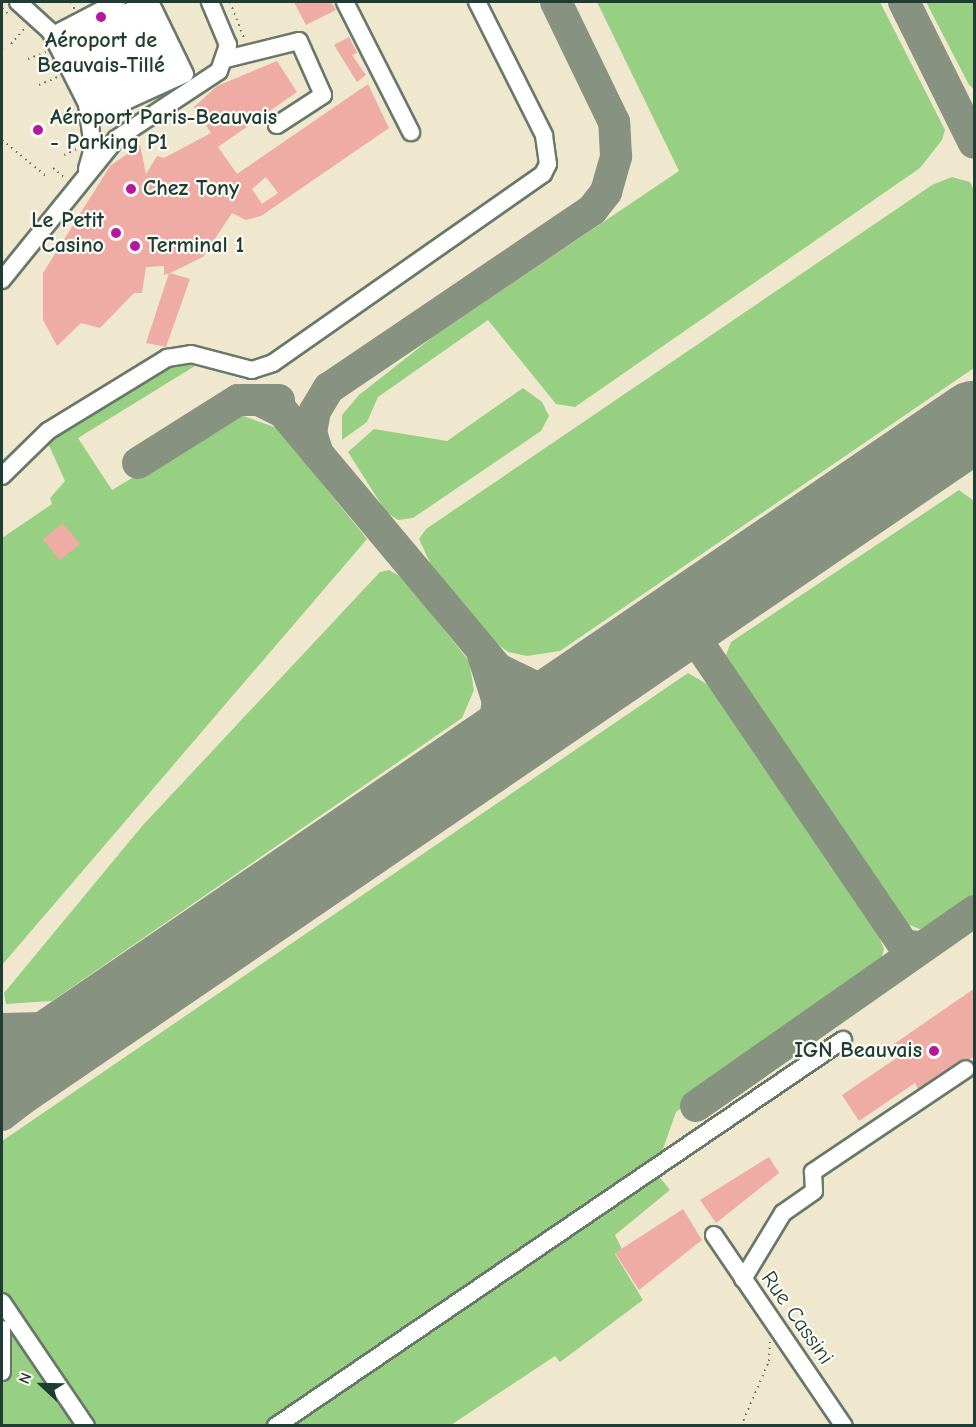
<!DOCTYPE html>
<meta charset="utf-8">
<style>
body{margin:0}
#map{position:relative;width:976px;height:1427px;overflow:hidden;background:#f0e8ce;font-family:"Comic Neue",sans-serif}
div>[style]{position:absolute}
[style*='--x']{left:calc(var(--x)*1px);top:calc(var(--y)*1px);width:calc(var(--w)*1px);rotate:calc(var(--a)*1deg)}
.green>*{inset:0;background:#98d083}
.taxiway>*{height:32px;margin:-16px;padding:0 16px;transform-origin:16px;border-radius:16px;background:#889281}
.runway>*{height:80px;margin:-40px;padding:0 40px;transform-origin:40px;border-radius:40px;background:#889281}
.building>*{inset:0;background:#eeaca5;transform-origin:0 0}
.path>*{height:2px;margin-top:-1px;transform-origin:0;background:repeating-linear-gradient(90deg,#68796a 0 1.5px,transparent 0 6px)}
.roads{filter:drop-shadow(2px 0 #68796a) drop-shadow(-2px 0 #68796a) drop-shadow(0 2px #68796a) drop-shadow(0 -2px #68796a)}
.minor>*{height:16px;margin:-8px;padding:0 8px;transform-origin:8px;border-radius:8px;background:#fff}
.dots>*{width:16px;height:16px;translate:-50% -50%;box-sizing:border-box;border:3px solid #fdfcf7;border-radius:50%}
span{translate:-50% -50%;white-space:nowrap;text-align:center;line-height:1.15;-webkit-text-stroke:4.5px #fdfcf7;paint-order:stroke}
.poi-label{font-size:22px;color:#1f3d34;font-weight:700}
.left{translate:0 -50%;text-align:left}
.right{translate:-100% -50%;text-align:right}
.street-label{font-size:22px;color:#1f3d34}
.frame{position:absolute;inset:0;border:3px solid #1f3d34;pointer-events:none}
.north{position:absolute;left:12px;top:1355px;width:60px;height:60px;-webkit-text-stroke:4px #fdfcf7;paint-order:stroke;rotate:292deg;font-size:16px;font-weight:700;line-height:24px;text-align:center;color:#1f3d34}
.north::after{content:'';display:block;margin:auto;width:21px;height:27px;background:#1f3d34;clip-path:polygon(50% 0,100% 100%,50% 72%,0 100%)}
</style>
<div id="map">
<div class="green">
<div style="clip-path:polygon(597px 2px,880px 2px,945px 130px,942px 140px,920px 168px,575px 407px,556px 404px,488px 320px,378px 397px,367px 422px,342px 440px,342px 415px,359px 395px,434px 336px,679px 171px)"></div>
<div style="clip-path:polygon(926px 2px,974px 2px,974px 89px,969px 85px)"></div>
<div style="clip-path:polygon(952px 177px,970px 182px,974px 190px,974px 368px,560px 651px,527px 656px,508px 652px,492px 640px,431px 565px,419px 539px,426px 529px,932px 185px)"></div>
<div style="clip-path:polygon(184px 361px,195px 366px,78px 438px,112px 490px,238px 414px,277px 428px,367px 539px,2px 965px,2px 538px,52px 504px,50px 498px,65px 481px,47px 441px,168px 365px)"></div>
<div style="clip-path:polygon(523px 388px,542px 402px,549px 416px,541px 431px,413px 518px,398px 520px,386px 512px,348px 452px,374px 429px,447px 441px)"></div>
<div style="clip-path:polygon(959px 490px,974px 501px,974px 902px,927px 932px,905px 923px,886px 903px,738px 689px,726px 655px,731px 642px)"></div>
<div style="clip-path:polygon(389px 570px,403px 578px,469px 661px,474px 690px,462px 718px,52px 1001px,6px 1004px,4px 993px,143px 825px,380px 572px)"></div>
<div style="clip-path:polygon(688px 673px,717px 690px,868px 909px,884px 949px,880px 963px,826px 1006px,676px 1112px,663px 1149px,650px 1165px,670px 1190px,615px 1235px,622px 1249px,615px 1254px,643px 1300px,560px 1362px,555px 1356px,451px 1425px,2px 1425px,2px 1141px)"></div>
</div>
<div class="taxiway">
<div style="--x:904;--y:2;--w:157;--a:63.6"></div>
<div style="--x:259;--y:400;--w:27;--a:27"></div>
<div style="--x:283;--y:412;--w:335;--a:50.1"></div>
<div style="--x:498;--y:669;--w:41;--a:25.9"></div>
<div style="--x:535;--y:687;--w:52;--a:1.1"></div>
<div style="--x:318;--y:454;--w:22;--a:-108"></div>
<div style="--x:311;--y:433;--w:22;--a:-80"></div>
<div style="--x:315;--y:411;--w:27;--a:-59"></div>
<div style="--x:329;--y:388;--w:318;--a:-34.1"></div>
<div style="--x:592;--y:210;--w:23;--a:-52"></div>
<div style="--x:606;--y:192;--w:37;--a:-74"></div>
<div style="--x:616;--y:156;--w:34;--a:-93"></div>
<div style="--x:614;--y:122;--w:133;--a:-115.8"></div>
<div style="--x:138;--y:463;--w:118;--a:-32.2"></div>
<div style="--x:238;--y:400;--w:41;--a:0"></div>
<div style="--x:703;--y:609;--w:20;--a:110"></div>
<div style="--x:696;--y:628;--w:16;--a:79"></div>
<div style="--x:699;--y:644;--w:365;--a:55.8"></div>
<div style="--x:904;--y:946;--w:18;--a:3"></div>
<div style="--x:666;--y:633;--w:35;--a:18"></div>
<div style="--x:469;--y:768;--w:49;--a:-59.2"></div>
<div style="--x:494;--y:726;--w:24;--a:-81"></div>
<div style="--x:498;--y:702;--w:49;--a:-107.7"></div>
<div style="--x:2;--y:1029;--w:81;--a:-1.4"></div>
<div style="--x:696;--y:1106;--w:340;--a:-35"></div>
<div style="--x:2;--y:1115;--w:34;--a:-38"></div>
<div style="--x:29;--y:1094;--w:36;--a:-74"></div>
</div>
<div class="runway">
<div style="--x:2;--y:1084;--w:1177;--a:-34.3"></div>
</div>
<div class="building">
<div style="clip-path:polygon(294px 2px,331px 2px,336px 10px,306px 25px)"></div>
<div style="clip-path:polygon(349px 37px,357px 53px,352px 55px,366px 75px,357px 82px,334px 45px)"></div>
<div style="clip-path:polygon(evenodd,277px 61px,297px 92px,218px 147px,237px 174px,368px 84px,389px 128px,261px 216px,246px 220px,232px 213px,203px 257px,170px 273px,190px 279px,166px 347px,146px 343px,169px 273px,164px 275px,164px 266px,146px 267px,142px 293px,134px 293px,100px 328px,81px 323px,57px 346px,43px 320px,43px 273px,110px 166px,140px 145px,146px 174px,157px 156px,164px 158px,211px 133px,194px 107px,217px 86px,277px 61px,266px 177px,278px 193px,262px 204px,252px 189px,266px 177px)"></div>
<div style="left:63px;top:523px;width:27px;height:26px;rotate:51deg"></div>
<div style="clip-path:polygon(975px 988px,975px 1056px,918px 1089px,915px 1083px,859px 1121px,842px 1095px,898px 1057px,891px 1046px)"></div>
<div style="clip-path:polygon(769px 1157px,779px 1173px,716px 1223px,700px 1200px)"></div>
<div style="clip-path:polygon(683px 1209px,702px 1240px,639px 1290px,615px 1253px)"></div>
</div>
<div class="path">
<div style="--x:71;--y:2;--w:9;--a:63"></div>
<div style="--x:230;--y:2;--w:40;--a:69"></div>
<div style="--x:2;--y:8;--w:8;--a:45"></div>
<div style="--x:11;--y:44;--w:21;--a:-49"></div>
<div style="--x:2;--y:49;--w:4;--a:34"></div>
<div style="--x:28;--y:59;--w:19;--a:-21"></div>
<div style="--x:39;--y:85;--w:21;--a:-23"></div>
<div style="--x:51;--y:118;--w:24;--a:-19"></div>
<div style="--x:2;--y:140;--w:57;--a:39.3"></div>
<div style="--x:64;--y:155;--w:14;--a:-25"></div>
<div style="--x:53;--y:168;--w:17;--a:40"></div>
<div style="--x:741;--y:1426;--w:71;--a:-66.7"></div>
<div style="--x:769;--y:1361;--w:19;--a:-87"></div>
</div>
<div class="roads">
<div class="minor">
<div style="--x:18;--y:2;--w:43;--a:42.2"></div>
<div style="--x:50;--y:31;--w:82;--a:63.1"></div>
<div style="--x:87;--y:104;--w:44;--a:82.2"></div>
<div style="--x:93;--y:148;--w:22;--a:106"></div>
<div style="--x:345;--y:2;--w:146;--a:63.1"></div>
<div style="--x:53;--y:35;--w:72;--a:-27.3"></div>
<div style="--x:59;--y:46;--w:99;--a:-26.3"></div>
<div style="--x:65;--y:57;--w:100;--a:-26.1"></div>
<div style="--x:226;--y:59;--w:75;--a:-13.9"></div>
<div style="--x:299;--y:41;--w:59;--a:66"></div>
<div style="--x:323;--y:95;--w:55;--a:146.9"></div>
<div style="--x:70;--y:69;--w:101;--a:-25.8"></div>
<div style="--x:76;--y:81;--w:101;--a:-25.8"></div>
<div style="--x:82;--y:93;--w:101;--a:-26.6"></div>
<div style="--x:87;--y:104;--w:101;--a:-25.3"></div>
<div style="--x:91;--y:117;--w:103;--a:-24.6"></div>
<div style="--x:185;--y:74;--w:80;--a:-115.9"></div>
<div style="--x:2;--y:280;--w:181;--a:-51"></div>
<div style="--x:116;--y:139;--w:123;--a:-33.4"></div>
<div style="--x:219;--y:71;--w:28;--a:-71"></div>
<div style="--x:228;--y:45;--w:47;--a:-112.7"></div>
<div style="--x:2;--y:476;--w:64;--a:-44.4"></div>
<div style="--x:48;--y:431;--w:140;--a:-31.5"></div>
<div style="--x:167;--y:358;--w:24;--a:-9"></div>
<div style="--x:191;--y:354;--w:63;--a:14.7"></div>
<div style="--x:252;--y:370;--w:22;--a:-18"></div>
<div style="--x:273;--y:363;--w:330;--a:-35"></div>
<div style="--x:543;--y:174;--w:11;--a:-63"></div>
<div style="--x:548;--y:164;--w:29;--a:-98"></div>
<div style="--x:544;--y:135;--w:149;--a:-116.7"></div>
<div style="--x:714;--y:1235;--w:231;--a:55.8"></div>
<div style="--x:743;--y:1279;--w:77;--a:-58.8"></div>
<div style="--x:783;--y:1213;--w:38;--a:-35"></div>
<div style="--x:814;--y:1191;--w:19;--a:-93"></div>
<div style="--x:813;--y:1172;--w:184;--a:-33.9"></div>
<div style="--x:2;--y:1302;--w:150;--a:55.9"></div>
<div style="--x:2;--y:1329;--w:43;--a:90"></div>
<div style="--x:276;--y:1426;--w:686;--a:-34.25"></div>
</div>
</div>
<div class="dots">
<div style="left:101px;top:17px;background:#b5179e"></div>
<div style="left:38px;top:130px;background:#b5179e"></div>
<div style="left:131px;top:189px;background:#b5179e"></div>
<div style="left:116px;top:233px;background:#b5179e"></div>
<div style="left:135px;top:246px;background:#b5179e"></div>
<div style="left:934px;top:1051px;background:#b5179e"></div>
</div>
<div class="poi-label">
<span style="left:101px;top:53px">Aéroport de<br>Beauvais-Tillé</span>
<span class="left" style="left:50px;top:130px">Aéroport Paris-Beauvais<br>- Parking P1</span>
<span class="left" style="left:143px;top:189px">Chez Tony</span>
<span class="right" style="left:104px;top:233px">Le Petit<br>Casino</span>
<span class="left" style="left:147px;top:246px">Terminal 1</span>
<span class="right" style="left:922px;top:1051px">IGN Beauvais</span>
</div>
<div class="street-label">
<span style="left:797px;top:1318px;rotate:55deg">Rue Cassini</span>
</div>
<div class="frame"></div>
<div class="north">N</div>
</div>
